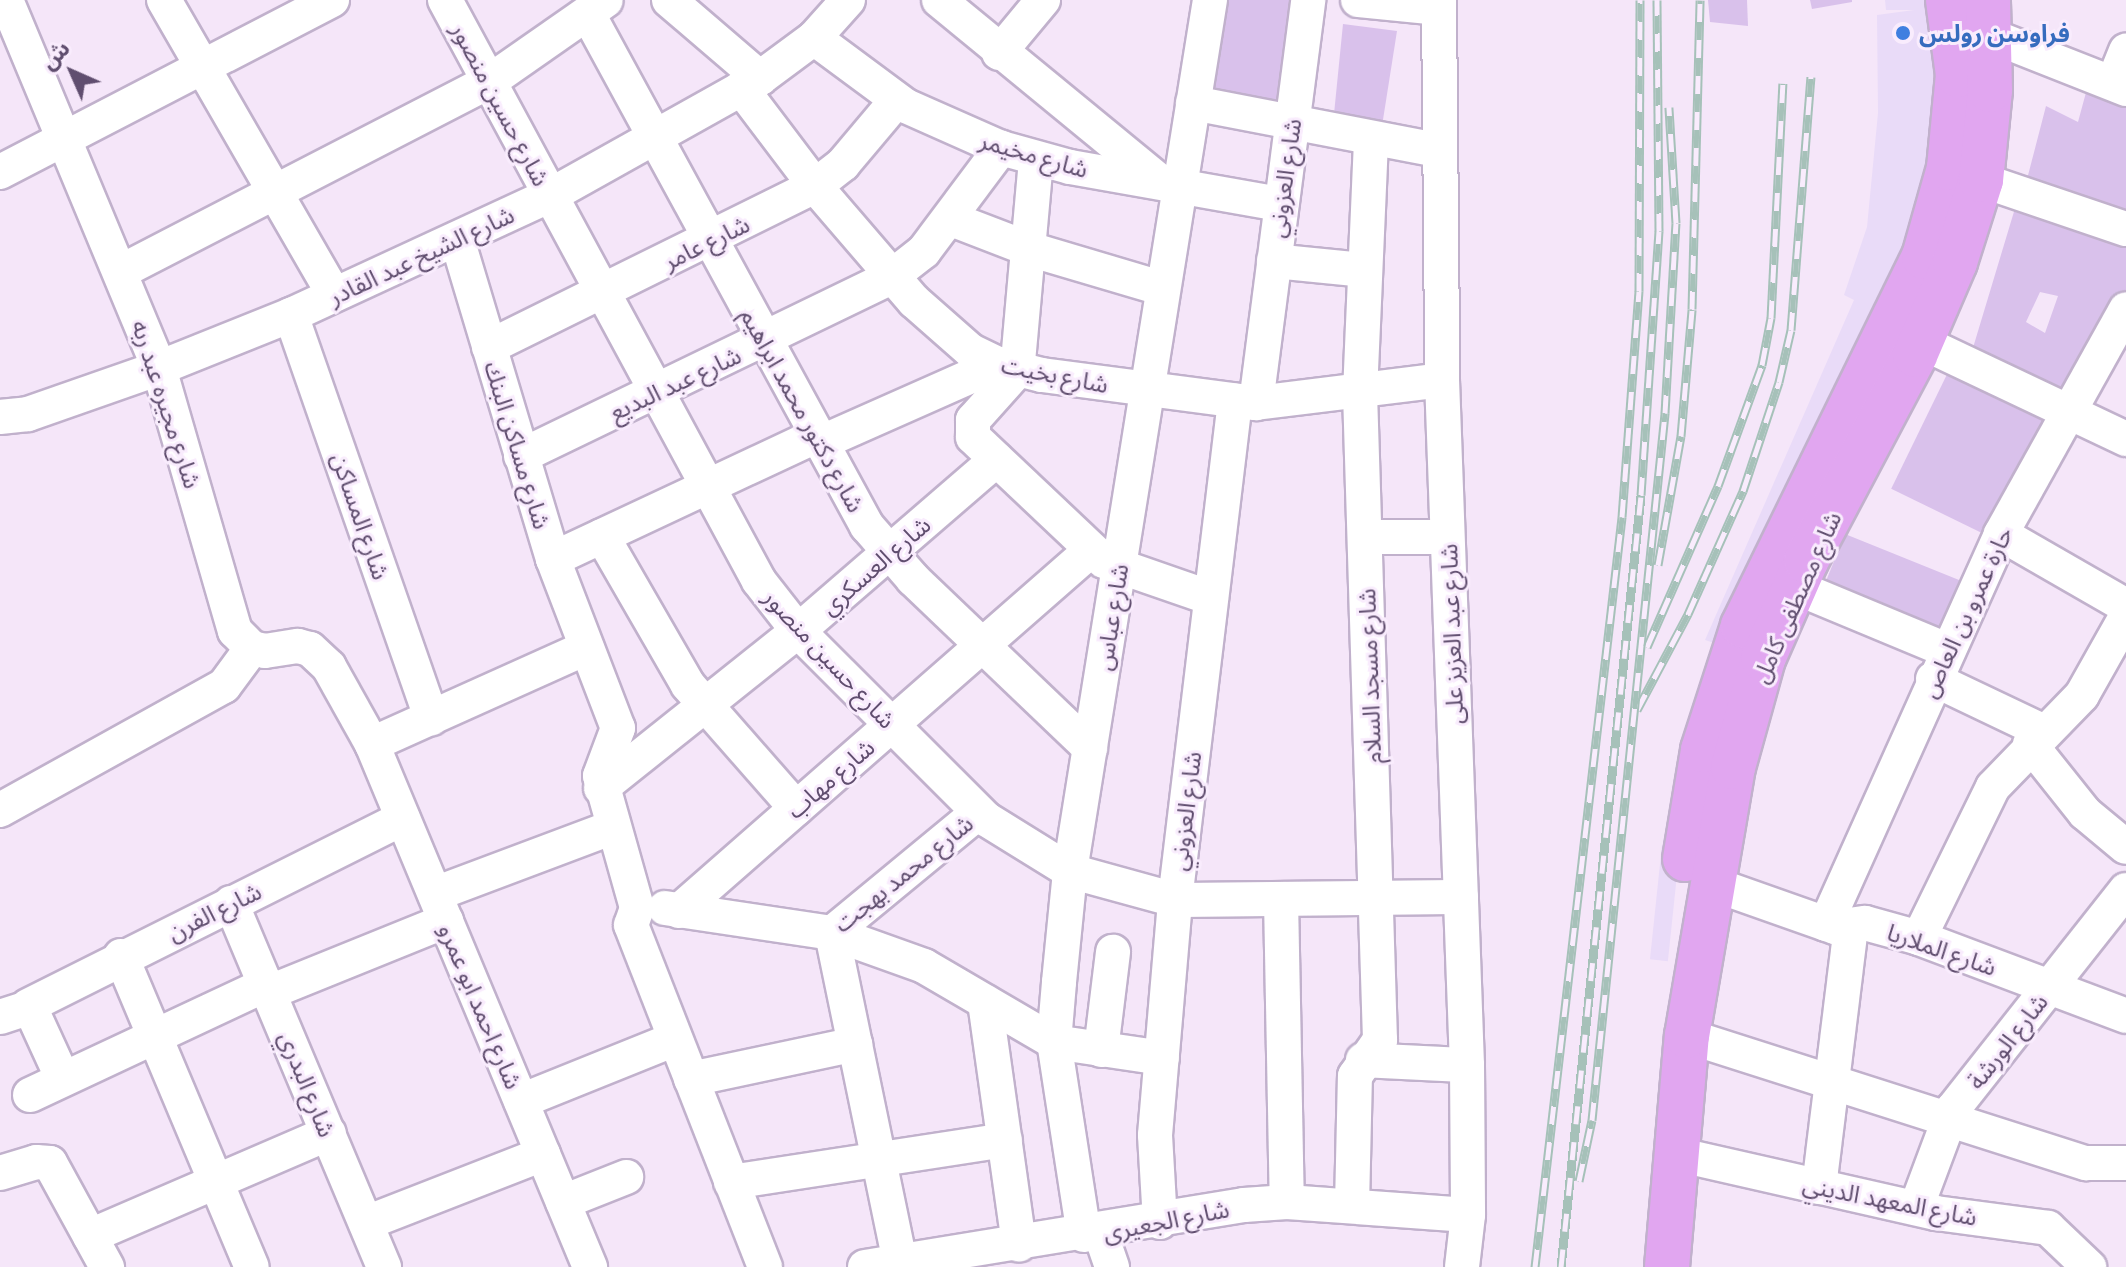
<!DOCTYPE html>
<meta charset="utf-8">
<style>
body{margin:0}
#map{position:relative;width:2126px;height:1267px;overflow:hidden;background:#f5e6f9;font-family:Commissioner,"Noto Sans Arabic",sans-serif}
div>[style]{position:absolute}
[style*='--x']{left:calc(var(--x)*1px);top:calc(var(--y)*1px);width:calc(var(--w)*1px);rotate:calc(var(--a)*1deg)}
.commercial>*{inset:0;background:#e9dbf8;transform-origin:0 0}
.building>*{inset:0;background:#d9c1eb;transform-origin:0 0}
.roads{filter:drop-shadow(2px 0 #c1b1cc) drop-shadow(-2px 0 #c1b1cc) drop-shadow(0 2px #c1b1cc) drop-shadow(0 -2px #c1b1cc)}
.street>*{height:34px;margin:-17px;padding:0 17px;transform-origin:17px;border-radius:17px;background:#fff}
.primary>*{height:44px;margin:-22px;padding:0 22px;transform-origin:22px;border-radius:22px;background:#e1a6f0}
.rail>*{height:9px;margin-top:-4.5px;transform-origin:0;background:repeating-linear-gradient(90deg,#f9ecfd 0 18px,#a6c1b9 0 36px);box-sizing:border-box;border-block:2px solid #a6c1b9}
.dots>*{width:22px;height:22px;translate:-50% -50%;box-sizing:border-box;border:4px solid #f9ecfd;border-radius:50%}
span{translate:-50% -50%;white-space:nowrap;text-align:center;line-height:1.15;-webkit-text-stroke:6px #f9ecfd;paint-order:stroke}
.shop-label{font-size:24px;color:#366cbe;font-weight:700}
.left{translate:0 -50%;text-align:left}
.street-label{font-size:24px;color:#604e6f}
.north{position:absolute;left:32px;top:32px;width:80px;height:80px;-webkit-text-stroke:6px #f9ecfd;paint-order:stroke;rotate:315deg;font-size:22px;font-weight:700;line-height:32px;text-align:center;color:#604e6f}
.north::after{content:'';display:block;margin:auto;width:28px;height:36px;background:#604e6f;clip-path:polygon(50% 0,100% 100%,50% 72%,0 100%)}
</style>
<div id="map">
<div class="commercial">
<div style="clip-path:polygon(1885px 0,1924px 0,1929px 9px,1936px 113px,1928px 174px,1907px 248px,1726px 647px,1705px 640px,1854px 300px,1844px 295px,1867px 227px,1878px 113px,1877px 15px,1914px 10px,1886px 10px)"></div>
<div style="left:1662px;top:845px;width:18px;height:115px;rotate:6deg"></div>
</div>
<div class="building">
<div style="clip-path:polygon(1217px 0,1292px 0,1276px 107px,1205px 92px)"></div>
<div style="clip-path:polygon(1708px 0,1747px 0,1748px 26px,1710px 22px)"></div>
<div style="clip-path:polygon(1810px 0,1852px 0,1852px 2px,1812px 9px)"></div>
<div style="clip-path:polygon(1343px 24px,1397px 31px,1382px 126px,1333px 124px)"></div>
<div style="clip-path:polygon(2088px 85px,2126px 100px,2126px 218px,2026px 183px,2046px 106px,2078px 122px)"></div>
<div style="clip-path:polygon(evenodd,2016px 205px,2126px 242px,2126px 300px,2065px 408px,1969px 361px,2016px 205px,2040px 292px,2058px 296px,2045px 333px,2026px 322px,2040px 292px)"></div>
<div style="left:1953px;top:362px;width:118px;height:141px;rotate:26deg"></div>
<div style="left:1845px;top:534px;width:129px;height:55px;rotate:22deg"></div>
</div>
<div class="roads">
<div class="street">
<div style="--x:6;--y:0;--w:399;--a:67.4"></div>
<div style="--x:159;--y:368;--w:274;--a:73.9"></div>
<div style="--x:235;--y:631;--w:24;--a:45"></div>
<div style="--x:252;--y:648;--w:13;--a:13"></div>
<div style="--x:265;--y:651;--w:33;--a:-9"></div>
<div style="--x:298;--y:646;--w:12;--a:14"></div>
<div style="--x:310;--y:649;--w:26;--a:43"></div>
<div style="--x:329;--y:667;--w:88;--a:60.8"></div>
<div style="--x:372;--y:744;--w:567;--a:67.37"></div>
<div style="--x:164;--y:0;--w:340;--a:60"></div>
<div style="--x:445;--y:0;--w:660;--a:61.61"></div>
<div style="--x:759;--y:581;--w:63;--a:52"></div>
<div style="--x:798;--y:631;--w:266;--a:45"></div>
<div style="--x:986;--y:819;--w:99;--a:31.8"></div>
<div style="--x:1070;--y:871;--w:109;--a:15.4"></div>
<div style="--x:1175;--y:900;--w:286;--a:-0.6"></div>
<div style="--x:669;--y:0;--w:120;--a:40.6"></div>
<div style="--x:939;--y:0;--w:283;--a:39.4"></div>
<div style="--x:1358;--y:0;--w:80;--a:5.7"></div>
<div style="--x:1439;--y:0;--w:380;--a:89.5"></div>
<div style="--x:1442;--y:380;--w:685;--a:87.91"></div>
<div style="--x:1467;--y:1065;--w:150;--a:89.6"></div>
<div style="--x:1468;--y:1215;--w:52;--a:96.6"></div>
<div style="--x:589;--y:16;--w:581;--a:61.41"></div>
<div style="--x:867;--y:526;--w:70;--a:49"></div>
<div style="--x:913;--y:579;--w:245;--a:43.7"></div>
<div style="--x:1989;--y:35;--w:147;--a:21.5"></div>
<div style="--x:814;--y:38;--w:114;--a:36.5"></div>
<div style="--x:906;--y:106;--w:104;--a:23.9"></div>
<div style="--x:1001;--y:148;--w:72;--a:15.4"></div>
<div style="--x:1070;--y:167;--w:213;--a:10"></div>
<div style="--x:999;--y:53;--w:69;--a:-50.3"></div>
<div style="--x:2113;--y:83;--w:35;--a:-68"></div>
<div style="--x:741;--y:88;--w:123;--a:52.9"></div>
<div style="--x:815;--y:186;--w:152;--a:49.3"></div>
<div style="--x:914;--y:301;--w:76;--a:41.3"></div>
<div style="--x:971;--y:351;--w:30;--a:26"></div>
<div style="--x:998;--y:364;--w:45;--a:14"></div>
<div style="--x:1042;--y:375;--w:216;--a:7.5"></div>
<div style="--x:1256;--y:403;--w:187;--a:-7"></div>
<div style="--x:1193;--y:103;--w:248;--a:10.9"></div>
<div style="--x:1036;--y:160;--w:212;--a:95.1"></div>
<div style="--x:1017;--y:371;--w:66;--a:131.9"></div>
<div style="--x:973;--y:420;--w:17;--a:90"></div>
<div style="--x:973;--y:437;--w:180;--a:43.4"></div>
<div style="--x:1104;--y:561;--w:113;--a:19.1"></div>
<div style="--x:0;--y:172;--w:374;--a:-27.4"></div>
<div style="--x:1981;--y:180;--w:153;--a:18.7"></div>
<div style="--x:951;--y:219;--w:84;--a:21"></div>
<div style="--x:1029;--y:249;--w:138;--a:16.5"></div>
<div style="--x:457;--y:239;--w:334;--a:73.3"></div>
<div style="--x:553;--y:559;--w:181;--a:69"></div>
<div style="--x:618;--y:728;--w:51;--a:110.6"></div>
<div style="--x:600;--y:776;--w:137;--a:74.3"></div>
<div style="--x:1274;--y:261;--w:90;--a:5.7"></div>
<div style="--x:122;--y:271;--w:414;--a:-27.3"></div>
<div style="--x:490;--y:81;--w:141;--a:-34.9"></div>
<div style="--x:291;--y:315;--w:427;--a:70.8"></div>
<div style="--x:1921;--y:342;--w:227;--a:25.3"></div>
<div style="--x:489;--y:347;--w:364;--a:-26.3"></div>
<div style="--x:815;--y:186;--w:36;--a:-38"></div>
<div style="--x:843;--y:164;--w:82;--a:-49.9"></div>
<div style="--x:1256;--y:403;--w:406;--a:-82.6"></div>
<div style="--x:0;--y:417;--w:28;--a:-6"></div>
<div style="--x:28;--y:414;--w:139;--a:-19.3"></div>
<div style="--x:159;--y:368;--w:142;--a:-21.9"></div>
<div style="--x:291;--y:315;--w:286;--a:-24.8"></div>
<div style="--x:551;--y:195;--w:240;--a:-29.2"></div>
<div style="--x:760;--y:78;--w:67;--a:-36.5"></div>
<div style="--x:814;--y:38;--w:51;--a:-48.2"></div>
<div style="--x:820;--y:443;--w:195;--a:-23.9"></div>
<div style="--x:521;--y:456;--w:411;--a:-25.8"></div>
<div style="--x:891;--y:277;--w:42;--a:-38.2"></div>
<div style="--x:924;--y:251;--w:129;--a:-53.2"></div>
<div style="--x:2001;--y:534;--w:144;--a:29.9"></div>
<div style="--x:602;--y:536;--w:172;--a:60"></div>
<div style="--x:688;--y:685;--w:164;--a:48.7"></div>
<div style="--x:1365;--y:537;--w:82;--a:0"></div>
<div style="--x:553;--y:559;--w:290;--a:-25.1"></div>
<div style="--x:1795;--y:587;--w:164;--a:22.6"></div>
<div style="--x:1933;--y:679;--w:123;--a:25.5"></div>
<div style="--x:372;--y:744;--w:235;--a:-24.2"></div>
<div style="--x:2030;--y:744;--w:88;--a:51.4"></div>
<div style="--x:2085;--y:813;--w:53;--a:39.7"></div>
<div style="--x:601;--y:788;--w:252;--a:-38.6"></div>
<div style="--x:798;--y:631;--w:262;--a:-40.8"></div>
<div style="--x:0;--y:810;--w:256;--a:-29"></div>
<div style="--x:224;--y:686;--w:47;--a:-53.6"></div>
<div style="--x:1710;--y:883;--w:133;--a:19.4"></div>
<div style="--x:1835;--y:927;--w:30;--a:-8"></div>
<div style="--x:1865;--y:923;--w:56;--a:15.5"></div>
<div style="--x:1919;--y:938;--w:221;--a:20.6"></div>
<div style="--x:435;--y:894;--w:188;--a:-20.6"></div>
<div style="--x:1281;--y:899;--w:303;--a:88.9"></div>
<div style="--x:231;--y:903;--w:395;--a:67.2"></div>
<div style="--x:637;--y:908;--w:18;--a:109"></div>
<div style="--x:631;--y:925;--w:367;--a:68.6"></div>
<div style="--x:665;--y:908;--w:169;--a:8.5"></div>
<div style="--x:832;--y:933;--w:190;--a:-39.5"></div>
<div style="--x:679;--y:911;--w:546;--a:-41.22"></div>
<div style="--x:1826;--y:924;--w:427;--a:-65.8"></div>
<div style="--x:2001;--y:534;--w:257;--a:-60.9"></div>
<div style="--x:1919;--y:938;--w:168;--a:-63.9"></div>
<div style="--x:1993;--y:787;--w:128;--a:-45.9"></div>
<div style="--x:2082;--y:695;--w:90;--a:-60.6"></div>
<div style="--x:121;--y:956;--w:337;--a:67.2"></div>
<div style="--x:270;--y:992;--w:190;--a:-22"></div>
<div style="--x:985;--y:1002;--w:245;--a:82"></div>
<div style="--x:28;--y:1006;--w:419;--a:-26.6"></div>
<div style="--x:0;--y:1017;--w:32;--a:-18"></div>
<div style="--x:30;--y:1007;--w:79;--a:65.4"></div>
<div style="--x:1687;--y:1036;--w:419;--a:17.7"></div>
<div style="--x:2086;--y:1163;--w:40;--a:0"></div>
<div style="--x:1101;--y:1050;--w:99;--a:-83"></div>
<div style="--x:1363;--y:1060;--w:104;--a:2.8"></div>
<div style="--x:691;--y:1079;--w:168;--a:-12"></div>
<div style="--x:30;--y:1095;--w:262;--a:-25.1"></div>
<div style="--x:521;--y:1101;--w:166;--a:-21.9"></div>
<div style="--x:1676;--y:1154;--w:267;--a:12.8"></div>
<div style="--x:1936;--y:1213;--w:113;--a:7.6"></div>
<div style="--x:2048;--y:1228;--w:57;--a:43.6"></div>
<div style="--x:0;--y:1173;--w:38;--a:-17"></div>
<div style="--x:36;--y:1162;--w:14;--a:4"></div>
<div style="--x:50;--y:1163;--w:119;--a:61.3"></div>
<div style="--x:731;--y:1182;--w:277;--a:-8.7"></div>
<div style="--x:1819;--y:1187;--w:262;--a:-83"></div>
<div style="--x:563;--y:1202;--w:68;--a:-21.6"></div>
<div style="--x:1352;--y:1206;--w:130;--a:-88.7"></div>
<div style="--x:1355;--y:1076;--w:44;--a:-55.2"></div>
<div style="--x:1380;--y:1040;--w:647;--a:-91.77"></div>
<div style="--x:1360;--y:393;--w:255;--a:-87.5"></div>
<div style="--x:1916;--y:1208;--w:106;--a:-69.5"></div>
<div style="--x:1953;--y:1109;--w:279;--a:-51.7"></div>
<div style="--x:1160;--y:1222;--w:87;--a:-93.3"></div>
<div style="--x:1155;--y:1135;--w:236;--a:-85.1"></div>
<div style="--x:1175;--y:900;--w:503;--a:-83.14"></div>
<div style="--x:366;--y:1223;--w:190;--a:-21.3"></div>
<div style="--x:1100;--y:1232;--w:37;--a:71"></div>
<div style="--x:1084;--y:1235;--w:195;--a:-98.8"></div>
<div style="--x:1054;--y:1042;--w:60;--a:-85.2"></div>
<div style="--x:1059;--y:982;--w:112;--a:-84.3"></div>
<div style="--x:1070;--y:871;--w:882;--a:-80.87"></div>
<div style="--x:90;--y:1236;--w:260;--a:-23.3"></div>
<div style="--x:900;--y:1262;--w:336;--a:-101.7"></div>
<div style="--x:832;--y:933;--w:98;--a:19.7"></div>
<div style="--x:924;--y:966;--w:151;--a:30.3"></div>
<div style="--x:1054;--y:1042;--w:109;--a:8.4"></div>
<div style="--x:865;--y:1267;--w:384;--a:-9.3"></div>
<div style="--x:1244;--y:1205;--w:43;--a:-4"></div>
<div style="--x:1287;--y:1202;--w:181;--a:4.1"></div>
</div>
<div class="primary">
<div style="--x:1685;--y:859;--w:110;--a:-80.6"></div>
<div style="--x:1703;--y:750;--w:130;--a:-72.1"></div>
<div style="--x:1743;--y:626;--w:411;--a:-63.9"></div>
<div style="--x:1924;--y:257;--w:92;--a:-74.3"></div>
<div style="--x:1949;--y:168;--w:93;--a:-84.5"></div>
<div style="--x:1958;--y:75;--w:76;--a:-97.6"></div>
<div style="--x:1667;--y:1267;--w:232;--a:-85.1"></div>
<div style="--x:1687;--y:1036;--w:273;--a:-80.3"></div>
<div style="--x:1733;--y:767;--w:112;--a:-74.5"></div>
<div style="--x:1763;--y:659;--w:107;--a:-66.3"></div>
<div style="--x:1806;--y:561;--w:233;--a:-62.1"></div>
<div style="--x:1915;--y:355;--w:101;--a:-66.7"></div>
<div style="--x:1955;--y:262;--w:86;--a:-72.4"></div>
<div style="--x:1981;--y:180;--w:90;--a:-84.3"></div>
<div style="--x:1990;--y:90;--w:90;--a:-91.3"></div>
</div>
</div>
<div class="rail">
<div style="--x:1658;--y:565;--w:131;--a:-79.9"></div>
<div style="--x:1681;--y:436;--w:127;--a:-85"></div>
<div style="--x:1692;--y:309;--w:309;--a:-88.5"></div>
<div style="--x:1647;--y:647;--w:176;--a:-66.2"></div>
<div style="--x:1718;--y:486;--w:129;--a:-70"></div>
<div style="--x:1762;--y:365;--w:48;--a:-79.2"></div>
<div style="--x:1771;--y:318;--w:235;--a:-87.1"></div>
<div style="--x:1637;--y:710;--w:109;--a:-62"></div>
<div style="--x:1688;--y:614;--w:135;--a:-65.9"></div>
<div style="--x:1743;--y:491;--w:115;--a:-71.7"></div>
<div style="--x:1779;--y:382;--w:53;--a:-77"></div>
<div style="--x:1791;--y:330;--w:254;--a:-85.5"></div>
<div style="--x:1579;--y:1181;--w:62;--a:-78"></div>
<div style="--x:1592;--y:1120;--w:711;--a:-84.1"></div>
<div style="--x:1665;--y:413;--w:190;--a:-86.7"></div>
<div style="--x:1676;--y:223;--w:116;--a:-93.5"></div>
<div style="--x:1535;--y:1267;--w:755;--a:-83.38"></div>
<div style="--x:1622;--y:517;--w:227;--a:-85.7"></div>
<div style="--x:1639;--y:291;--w:291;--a:-89.8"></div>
<div style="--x:1561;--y:1267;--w:776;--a:-84.08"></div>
<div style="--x:1641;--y:495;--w:265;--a:-86.1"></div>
<div style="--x:1659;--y:231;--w:231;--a:-90.5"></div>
</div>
<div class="dots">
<div style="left:1903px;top:33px;background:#3f7fe0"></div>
</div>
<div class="shop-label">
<span class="left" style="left:1919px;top:33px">فراوسن رولس</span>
</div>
<div class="street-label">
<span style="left:501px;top:104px;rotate:62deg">شارع حسين منصور</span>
<span style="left:1034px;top:154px;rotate:16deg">شارع مخيمر</span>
<span style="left:1284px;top:178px;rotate:-82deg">شارع العزوني</span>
<span style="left:706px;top:242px;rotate:-26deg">شارع عامر</span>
<span style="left:421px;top:255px;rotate:-25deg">شارع الشيخ عبد القادر</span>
<span style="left:1055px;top:374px;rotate:11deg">شارع بخيت</span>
<span style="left:675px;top:383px;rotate:-25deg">شارع عبد البديع</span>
<span style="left:167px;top:404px;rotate:72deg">شارع مجيره عبد ربه</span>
<span style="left:803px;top:410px;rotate:61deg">شارع دكتور محمد ابراهيم</span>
<span style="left:518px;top:445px;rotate:73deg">شارع مساكن البنك</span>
<span style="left:361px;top:516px;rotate:71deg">شارع المساكن</span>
<span style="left:875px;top:565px;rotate:-41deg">شارع العسكري</span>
<span style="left:1796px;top:597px;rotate:-66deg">شارع مصطفى كامل</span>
<span style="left:1966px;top:612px;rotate:-65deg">حارة عمرو بن العاص</span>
<span style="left:1111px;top:617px;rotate:-81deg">شارع عباس</span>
<span style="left:1451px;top:634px;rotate:-92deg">شارع عبد العزيز على</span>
<span style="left:830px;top:658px;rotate:47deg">شارع حسين منصور</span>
<span style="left:1369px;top:676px;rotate:-92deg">شارع مسجد السلام</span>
<span style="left:830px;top:778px;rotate:-41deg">شارع مهاب</span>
<span style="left:1185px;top:811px;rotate:-83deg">شارع العزوني</span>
<span style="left:903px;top:873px;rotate:-39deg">شارع محمد بهجت</span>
<span style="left:214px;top:911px;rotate:-26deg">شارع الفرن</span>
<span style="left:1942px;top:949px;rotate:19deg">شارع الملاريا</span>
<span style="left:481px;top:1006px;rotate:67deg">شارع احمد ابو عمرو</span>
<span style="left:2007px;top:1041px;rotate:-52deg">شارع الورشة</span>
<span style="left:308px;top:1084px;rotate:68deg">شارع البدري</span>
<span style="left:1890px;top:1200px;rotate:11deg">شارع المعهد الديني</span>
<span style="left:1166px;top:1220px;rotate:-11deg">شارع الجعيرى</span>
</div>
<div class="north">ش</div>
</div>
